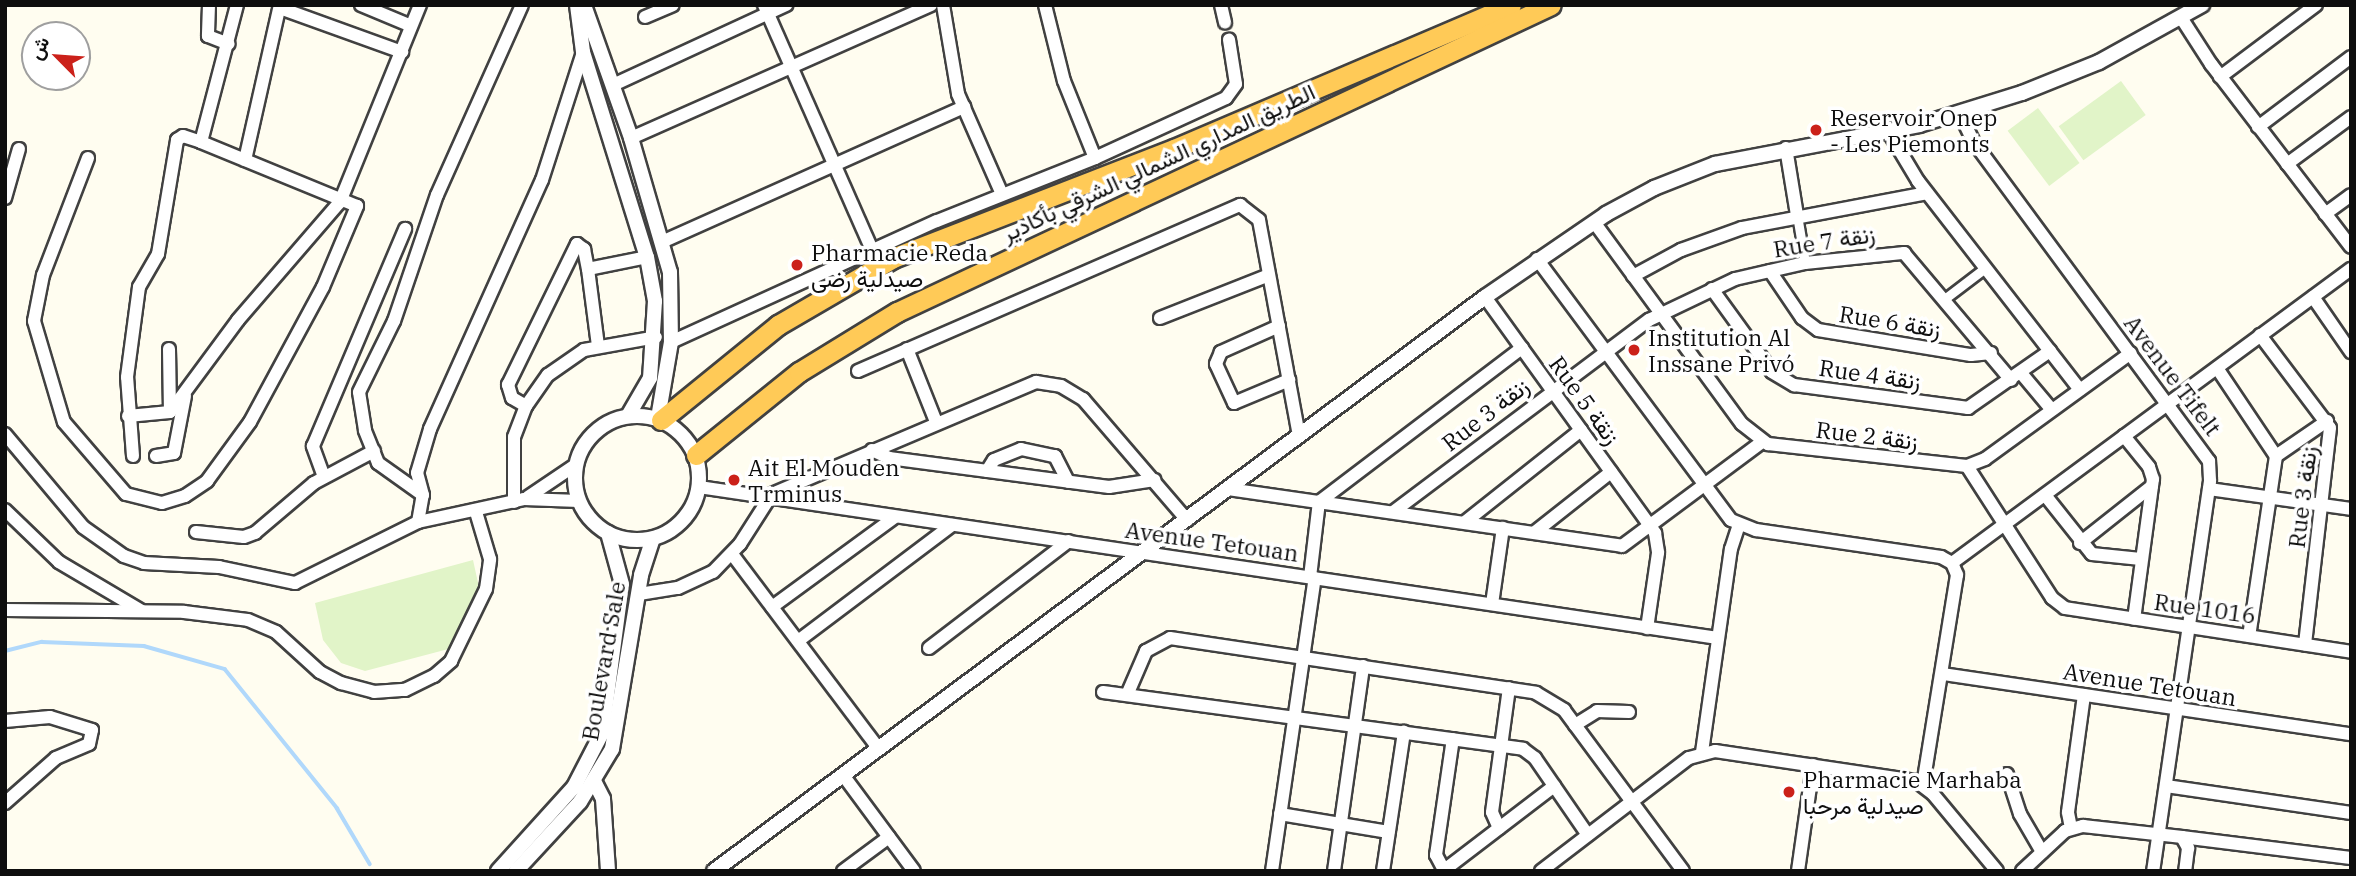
<!DOCTYPE html>
<meta charset="utf-8">
<style>
body{margin:0}
#map{position:relative;width:2356px;height:876px;overflow:hidden;background:#fffdf0;font-family:"IBM Plex Serif",Vazirmatn,serif}
div>[style]{position:absolute}
[style*='--x']{left:calc(var(--x)*1px);top:calc(var(--y)*1px);width:calc(var(--w)*1px);rotate:calc(var(--a)*1deg)}
.pitch>*{inset:0;background:#e1f4c8;transform-origin:0 0}
.stream>*{height:3.5px;margin:-1.75px;padding:0 1.75px;transform-origin:1.75px;border-radius:1.75px;background:#b0d8fb}
.roads{filter:drop-shadow(2px 0 #414141) drop-shadow(-2px 0 #414141) drop-shadow(0 2px #414141) drop-shadow(0 -2px #414141)}
.pedestrian>*{height:9px;margin:-4.5px;padding:0 4.5px;transform-origin:4.5px;border-radius:4.5px;background:#fff}
.minor>*{height:12px;margin:-6px;padding:0 6px;transform-origin:6px;border-radius:6px;background:#fff}
.tertiary>*{height:14px;margin:-7px;padding:0 7px;transform-origin:7px;border-radius:7px;background:#fff}
.tertiary>.ring{margin:-7px;padding:0;box-sizing:content-box;background:none;border:14px solid #fff;border-radius:50%}
.trunk>*{height:19px;margin:-9.5px;padding:0 9.5px;transform-origin:9.5px;border-radius:9.5px;background:#ffca57}
.dots>*{width:19px;height:19px;translate:-50% -50%;box-sizing:border-box;border:4px solid #fff;border-radius:50%}
span{translate:-50% -50%;white-space:nowrap;text-align:center;line-height:1.15;-webkit-text-stroke:7px #fff;paint-order:stroke}
.poi-label{font-size:23px;color:#0e0e0e}
.left{translate:0 -50%;text-align:left}
.street-label{font-size:23px;color:#0e0e0e}
.frame{position:absolute;inset:0;border:7px solid #0e0e0e;pointer-events:none}
.north{position:absolute;left:21px;top:21px;width:70px;height:70px;box-sizing:border-box;background:#fff;border:2px solid #9f9f9f;border-radius:50%;rotate:295deg;font-size:19px;font-weight:700;line-height:28px;text-align:center;color:#0e0e0e}
.north::after{content:'';display:block;margin:auto;width:24px;height:32px;background:#cb211a;clip-path:polygon(50% 0,100% 100%,50% 72%,0 100%)}
</style>
<div id="map">
<div class="pitch">
<div style="left:2121px;top:81px;width:42px;height:77px;rotate:54deg"></div>
<div style="left:2038px;top:108px;width:69px;height:38px;rotate:53deg"></div>
<div style="clip-path:polygon(473px 560px,480px 592px,456px 647px,365px 671px,341px 663px,323px 640px,315px 603px)"></div>
</div>
<div class="stream">
<div style="--x:5;--y:651;--w:38;--a:-14"></div>
<div style="--x:42;--y:642;--w:102;--a:2.2"></div>
<div style="--x:144;--y:646;--w:84;--a:15.9"></div>
<div style="--x:225;--y:669;--w:179;--a:51.1"></div>
<div style="--x:337;--y:808;--w:65;--a:59.5"></div>
</div>
<div class="roads">
<div class="pedestrian">
<div style="--x:1797;--y:215;--w:49;--a:80.5"></div>
<div style="--x:1943;--y:300;--w:53;--a:-37.3"></div>
</div>
<div class="minor">
<div style="--x:209;--y:5;--w:31;--a:92"></div>
<div style="--x:208;--y:36;--w:22;--a:21"></div>
<div style="--x:361;--y:5;--w:52;--a:22.6"></div>
<div style="--x:764;--y:5;--w:270;--a:66.2"></div>
<div style="--x:943;--y:5;--w:90;--a:80.4"></div>
<div style="--x:958;--y:94;--w:109;--a:66.3"></div>
<div style="--x:1045;--y:5;--w:78;--a:76"></div>
<div style="--x:1064;--y:81;--w:83;--a:68.1"></div>
<div style="--x:1221;--y:5;--w:18;--a:77"></div>
<div style="--x:280;--y:8;--w:130;--a:19.8"></div>
<div style="--x:645;--y:17;--w:30;--a:-23"></div>
<div style="--x:2182;--y:19;--w:54;--a:57.2"></div>
<div style="--x:2211;--y:64;--w:230;--a:52.6"></div>
<div style="--x:2220;--y:77;--w:120;--a:-36.9"></div>
<div style="--x:613;--y:85;--w:191;--a:-24.8"></div>
<div style="--x:1960;--y:114;--w:30;--a:64"></div>
<div style="--x:1973;--y:141;--w:398;--a:53.6"></div>
<div style="--x:2209;--y:461;--w:20;--a:87"></div>
<div style="--x:2210;--y:481;--w:394;--a:98.3"></div>
<div style="--x:2258;--y:127;--w:116;--a:-37"></div>
<div style="--x:1888;--y:131;--w:58;--a:59"></div>
<div style="--x:1918;--y:181;--w:264;--a:52.2"></div>
<div style="--x:631;--y:138;--w:328;--a:-23.9"></div>
<div style="--x:1786;--y:148;--w:68;--a:80.7"></div>
<div style="--x:88;--y:158;--w:125;--a:111"></div>
<div style="--x:43;--y:275;--w:47;--a:101.1"></div>
<div style="--x:34;--y:321;--w:105;--a:73.5"></div>
<div style="--x:64;--y:422;--w:95;--a:49.3"></div>
<div style="--x:126;--y:494;--w:37;--a:14"></div>
<div style="--x:162;--y:503;--w:24;--a:-17"></div>
<div style="--x:185;--y:496;--w:27;--a:-34"></div>
<div style="--x:207;--y:481;--w:73;--a:-53.9"></div>
<div style="--x:250;--y:422;--w:153;--a:-61.6"></div>
<div style="--x:323;--y:287;--w:88;--a:-67.2"></div>
<div style="--x:357;--y:206;--w:169;--a:-157.7"></div>
<div style="--x:245;--y:160;--w:159;--a:-77.3"></div>
<div style="--x:2287;--y:164;--w:79;--a:-36.3"></div>
<div style="--x:5;--y:198;--w:51;--a:-74.1"></div>
<div style="--x:2325;--y:214;--w:32;--a:-36"></div>
<div style="--x:1594;--y:222;--w:250;--a:53.8"></div>
<div style="--x:1742;--y:424;--w:33;--a:38"></div>
<div style="--x:1768;--y:444;--w:200;--a:6.3"></div>
<div style="--x:1967;--y:466;--w:19;--a:-21"></div>
<div style="--x:1985;--y:459;--w:180;--a:-36"></div>
<div style="--x:664;--y:241;--w:329;--a:-24.1"></div>
<div style="--x:1537;--y:259;--w:325;--a:53.4"></div>
<div style="--x:1731;--y:520;--w:27;--a:22"></div>
<div style="--x:1756;--y:530;--w:187;--a:8.3"></div>
<div style="--x:1941;--y:557;--w:13;--a:29"></div>
<div style="--x:1952;--y:563;--w:13;--a:67"></div>
<div style="--x:1957;--y:575;--w:213;--a:99.2"></div>
<div style="--x:588;--y:269;--w:60;--a:-11.5"></div>
<div style="--x:1770;--y:271;--w:57;--a:55.8"></div>
<div style="--x:1802;--y:318;--w:20;--a:37"></div>
<div style="--x:1818;--y:330;--w:155;--a:9.3"></div>
<div style="--x:1971;--y:355;--w:20;--a:-6"></div>
<div style="--x:1633;--y:276;--w:55;--a:-28.4"></div>
<div style="--x:1681;--y:250;--w:65;--a:-19.8"></div>
<div style="--x:1742;--y:228;--w:188;--a:-10.7"></div>
<div style="--x:1712;--y:289;--w:102;--a:54.1"></div>
<div style="--x:1772;--y:372;--w:26;--a:31"></div>
<div style="--x:1794;--y:385;--w:176;--a:7.5"></div>
<div style="--x:1968;--y:408;--w:100;--a:-34.8"></div>
<div style="--x:1485;--y:297;--w:291;--a:54.2"></div>
<div style="--x:1655;--y:533;--w:20;--a:81"></div>
<div style="--x:1658;--y:553;--w:76;--a:98.3"></div>
<div style="--x:2313;--y:297;--w:67;--a:55.4"></div>
<div style="--x:1160;--y:318;--w:117;--a:-21.5"></div>
<div style="--x:1279;--y:326;--w:64;--a:155.9"></div>
<div style="--x:1221;--y:352;--w:13;--a:113"></div>
<div style="--x:1216;--y:364;--w:43;--a:65.2"></div>
<div style="--x:1234;--y:403;--w:60;--a:-22.7"></div>
<div style="--x:2260;--y:335;--w:116;--a:53"></div>
<div style="--x:2330;--y:428;--w:218;--a:96.6"></div>
<div style="--x:671;--y:342;--w:292;--a:-24.5"></div>
<div style="--x:937;--y:221;--w:170;--a:-21.7"></div>
<div style="--x:1095;--y:158;--w:144;--a:-24.6"></div>
<div style="--x:1226;--y:98;--w:17;--a:-54"></div>
<div style="--x:1236;--y:84;--w:45;--a:-99"></div>
<div style="--x:169;--y:349;--w:63;--a:89.1"></div>
<div style="--x:907;--y:349;--w:79;--a:68.3"></div>
<div style="--x:2217;--y:368;--w:106;--a:56.2"></div>
<div style="--x:2276;--y:456;--w:182;--a:98.5"></div>
<div style="--x:858;--y:371;--w:417;--a:-23.5"></div>
<div style="--x:1240;--y:205;--w:24;--a:38"></div>
<div style="--x:1259;--y:220;--w:220;--a:79.5"></div>
<div style="--x:2021;--y:373;--w:48;--a:50"></div>
<div style="--x:526;--y:406;--w:16;--a:-150"></div>
<div style="--x:512;--y:398;--w:14;--a:-107"></div>
<div style="--x:508;--y:385;--w:157;--a:-63.9"></div>
<div style="--x:577;--y:244;--w:9;--a:36"></div>
<div style="--x:584;--y:249;--w:20;--a:79"></div>
<div style="--x:588;--y:269;--w:78;--a:82.6"></div>
<div style="--x:128;--y:416;--w:42;--a:-5.4"></div>
<div style="--x:170;--y:412;--w:114;--a:-53.5"></div>
<div style="--x:238;--y:320;--w:156;--a:-49.2"></div>
<div style="--x:340;--y:202;--w:213;--a:-67.9"></div>
<div style="--x:5;--y:434;--w:121;--a:50"></div>
<div style="--x:83;--y:527;--w:50;--a:35.3"></div>
<div style="--x:124;--y:556;--w:21;--a:19"></div>
<div style="--x:144;--y:563;--w:75;--a:3.1"></div>
<div style="--x:219;--y:567;--w:78;--a:11.9"></div>
<div style="--x:295;--y:583;--w:137;--a:-26.4"></div>
<div style="--x:418;--y:522;--w:108;--a:-12.2"></div>
<div style="--x:524;--y:499;--w:55;--a:2.1"></div>
<div style="--x:2124;--y:436;--w:40;--a:51"></div>
<div style="--x:2149;--y:467;--w:13;--a:72"></div>
<div style="--x:2153;--y:479;--w:141;--a:97.7"></div>
<div style="--x:872;--y:450;--w:19;--a:25"></div>
<div style="--x:889;--y:458;--w:222;--a:7.5"></div>
<div style="--x:1109;--y:487;--w:46;--a:-8.8"></div>
<div style="--x:133;--y:456;--w:79;--a:-94.3"></div>
<div style="--x:127;--y:377;--w:91;--a:-82.4"></div>
<div style="--x:139;--y:287;--w:38;--a:-60"></div>
<div style="--x:158;--y:254;--w:116;--a:-80.5"></div>
<div style="--x:177;--y:140;--w:7;--a:-34"></div>
<div style="--x:183;--y:136;--w:19;--a:18"></div>
<div style="--x:201;--y:142;--w:142;--a:-75.3"></div>
<div style="--x:156;--y:456;--w:18;--a:-9"></div>
<div style="--x:174;--y:453;--w:58;--a:-79.1"></div>
<div style="--x:2276;--y:456;--w:62;--a:-34.5"></div>
<div style="--x:1967;--y:466;--w:157;--a:57.2"></div>
<div style="--x:2052;--y:598;--w:16;--a:38"></div>
<div style="--x:2065;--y:608;--w:289;--a:8.7"></div>
<div style="--x:987;--y:471;--w:13;--a:-58"></div>
<div style="--x:994;--y:460;--w:29;--a:-22"></div>
<div style="--x:1021;--y:449;--w:35;--a:12"></div>
<div style="--x:1055;--y:456;--w:29;--a:63"></div>
<div style="--x:324;--y:477;--w:33;--a:-110"></div>
<div style="--x:313;--y:446;--w:236;--a:-67"></div>
<div style="--x:699;--y:487;--w:1030;--a:8.43"></div>
<div style="--x:1228;--y:489;--w:398;--a:8.2"></div>
<div style="--x:1622;--y:546;--w:174;--a:-36.6"></div>
<div style="--x:2209;--y:489;--w:143;--a:8"></div>
<div style="--x:423;--y:495;--w:55;--a:-144.6"></div>
<div style="--x:378;--y:463;--w:35;--a:-112"></div>
<div style="--x:365;--y:430;--w:38;--a:-99"></div>
<div style="--x:359;--y:392;--w:79;--a:-63.8"></div>
<div style="--x:394;--y:321;--w:133;--a:-71.2"></div>
<div style="--x:437;--y:195;--w:208;--a:-65.9"></div>
<div style="--x:2045;--y:495;--w:75;--a:51.5"></div>
<div style="--x:2092;--y:554;--w:49;--a:5.8"></div>
<div style="--x:528;--y:497;--w:59;--a:-34"></div>
<div style="--x:514;--y:502;--w:65;--a:-90"></div>
<div style="--x:514;--y:437;--w:33;--a:-69"></div>
<div style="--x:526;--y:406;--w:38;--a:-55"></div>
<div style="--x:548;--y:375;--w:44;--a:-34.8"></div>
<div style="--x:584;--y:350;--w:73;--a:-10.2"></div>
<div style="--x:5;--y:510;--w:75;--a:43.9"></div>
<div style="--x:59;--y:562;--w:96;--a:30.6"></div>
<div style="--x:1393;--y:512;--w:320;--a:-36.9"></div>
<div style="--x:1649;--y:320;--w:95;--a:-25.5"></div>
<div style="--x:1735;--y:279;--w:72;--a:-12.9"></div>
<div style="--x:1805;--y:263;--w:100;--a:-5.8"></div>
<div style="--x:1904;--y:253;--w:166;--a:49.9"></div>
<div style="--x:418;--y:522;--w:27;--a:-80"></div>
<div style="--x:423;--y:495;--w:23;--a:-105"></div>
<div style="--x:417;--y:473;--w:46;--a:-73.5"></div>
<div style="--x:430;--y:429;--w:273;--a:-65.8"></div>
<div style="--x:542;--y:180;--w:134;--a:-72.2"></div>
<div style="--x:1465;--y:522;--w:148;--a:-38.4"></div>
<div style="--x:196;--y:532;--w:48;--a:5.9"></div>
<div style="--x:244;--y:537;--w:12;--a:-20"></div>
<div style="--x:255;--y:533;--w:77;--a:-40.3"></div>
<div style="--x:314;--y:483;--w:68;--a:-28.1"></div>
<div style="--x:1535;--y:532;--w:97;--a:-38.3"></div>
<div style="--x:2080;--y:543;--w:92;--a:-38.4"></div>
<div style="--x:732;--y:554;--w:243;--a:53"></div>
<div style="--x:1952;--y:563;--w:496;--a:-36.4"></div>
<div style="--x:1310;--y:577;--w:76;--a:-83.2"></div>
<div style="--x:1319;--y:502;--w:255;--a:-37.2"></div>
<div style="--x:639;--y:594;--w:39;--a:-9"></div>
<div style="--x:678;--y:588;--w:38;--a:-25"></div>
<div style="--x:713;--y:572;--w:39;--a:-46"></div>
<div style="--x:740;--y:544;--w:59;--a:-57.4"></div>
<div style="--x:772;--y:494;--w:287;--a:-23"></div>
<div style="--x:1036;--y:382;--w:25;--a:9"></div>
<div style="--x:1061;--y:386;--w:26;--a:31"></div>
<div style="--x:1083;--y:399;--w:160;--a:49.3"></div>
<div style="--x:1492;--y:604;--w:77;--a:-81.8"></div>
<div style="--x:772;--y:607;--w:152;--a:-36.2"></div>
<div style="--x:5;--y:610;--w:179;--a:0.6"></div>
<div style="--x:184;--y:612;--w:64;--a:7.1"></div>
<div style="--x:248;--y:620;--w:30;--a:23"></div>
<div style="--x:276;--y:632;--w:59;--a:42.3"></div>
<div style="--x:320;--y:672;--w:24;--a:28"></div>
<div style="--x:341;--y:683;--w:34;--a:15"></div>
<div style="--x:374;--y:692;--w:31;--a:-4"></div>
<div style="--x:405;--y:690;--w:32;--a:-26"></div>
<div style="--x:434;--y:676;--w:23;--a:-41"></div>
<div style="--x:451;--y:661;--w:80;--a:-64.1"></div>
<div style="--x:486;--y:589;--w:30;--a:-82"></div>
<div style="--x:490;--y:559;--w:49;--a:-106.6"></div>
<div style="--x:798;--y:641;--w:193;--a:-37"></div>
<div style="--x:929;--y:648;--w:176;--a:-37.4"></div>
<div style="--x:1943;--y:674;--w:412;--a:8.4"></div>
<div style="--x:1103;--y:692;--w:424;--a:7.7"></div>
<div style="--x:1523;--y:749;--w:15;--a:37"></div>
<div style="--x:1535;--y:758;--w:93;--a:55.5"></div>
<div style="--x:1127;--y:695;--w:48;--a:-66.6"></div>
<div style="--x:1146;--y:651;--w:27;--a:-28"></div>
<div style="--x:1170;--y:638;--w:370;--a:8.5"></div>
<div style="--x:1536;--y:693;--w:33;--a:31"></div>
<div style="--x:1564;--y:710;--w:200;--a:53.5"></div>
<div style="--x:5;--y:721;--w:45;--a:-5.1"></div>
<div style="--x:50;--y:717;--w:44;--a:17.2"></div>
<div style="--x:92;--y:730;--w:14;--a:102"></div>
<div style="--x:89;--y:744;--w:36;--a:157"></div>
<div style="--x:56;--y:758;--w:68;--a:138.6"></div>
<div style="--x:1575;--y:725;--w:26;--a:-32"></div>
<div style="--x:1597;--y:711;--w:32;--a:2"></div>
<div style="--x:1702;--y:752;--w:205;--a:-81.9"></div>
<div style="--x:1731;--y:549;--w:26;--a:-72"></div>
<div style="--x:2007;--y:774;--w:42;--a:72"></div>
<div style="--x:2020;--y:814;--w:44;--a:59.9"></div>
<div style="--x:843;--y:775;--w:119;--a:53.5"></div>
<div style="--x:2166;--y:786;--w:187;--a:8.3"></div>
<div style="--x:1280;--y:814;--w:110;--a:9.4"></div>
<div style="--x:1499;--y:828;--w:17;--a:-114"></div>
<div style="--x:1492;--y:812;--w:125;--a:-82.2"></div>
<div style="--x:2071;--y:828;--w:16;--a:-101"></div>
<div style="--x:2068;--y:812;--w:118;--a:-82.2"></div>
<div style="--x:2182;--y:837;--w:170;--a:7.1"></div>
<div style="--x:1444;--y:870;--w:17;--a:-118"></div>
<div style="--x:1436;--y:855;--w:117;--a:-81.7"></div>
<div style="--x:843;--y:871;--w:57;--a:-36.5"></div>
<div style="--x:1272;--y:871;--w:296;--a:-81.7"></div>
<div style="--x:1334;--y:871;--w:207;--a:-81.9"></div>
<div style="--x:1383;--y:871;--w:141;--a:-81.4"></div>
<div style="--x:1443;--y:871;--w:140;--a:-37.4"></div>
<div style="--x:1541;--y:871;--w:186;--a:-37.4"></div>
<div style="--x:1689;--y:758;--w:27;--a:-15"></div>
<div style="--x:1715;--y:751;--w:203;--a:8.5"></div>
<div style="--x:1916;--y:781;--w:21;--a:37"></div>
<div style="--x:1933;--y:794;--w:100;--a:50.3"></div>
<div style="--x:1798;--y:871;--w:107;--a:-81.9"></div>
<div style="--x:2022;--y:871;--w:59;--a:-42.9"></div>
<div style="--x:2065;--y:831;--w:19;--a:-16"></div>
<div style="--x:2083;--y:826;--w:100;--a:6.3"></div>
<div style="--x:2182;--y:837;--w:13;--a:61"></div>
<div style="--x:2188;--y:848;--w:23;--a:97"></div>
</div>
<div class="tertiary">
<div style="--x:577;--y:5;--w:47;--a:82.7"></div>
<div style="--x:583;--y:52;--w:215;--a:72.7"></div>
<div style="--x:647;--y:257;--w:45;--a:79.7"></div>
<div style="--x:655;--y:301;--w:77;--a:93.7"></div>
<div style="--x:650;--y:378;--w:44;--a:120.1"></div>
<div style="--x:584;--y:5;--w:141;--a:70.5"></div>
<div style="--x:631;--y:138;--w:140;--a:73.8"></div>
<div style="--x:670;--y:272;--w:70;--a:89.2"></div>
<div style="--x:671;--y:342;--w:77;--a:99.7"></div>
<div class="ring" style="left:575px;top:416px;width:110px;height:110px"></div>
<div style="--x:595;--y:783;--w:18;--a:63"></div>
<div style="--x:603;--y:799;--w:72;--a:86"></div>
<div style="--x:498;--y:871;--w:113;--a:-47.9"></div>
<div style="--x:574;--y:787;--w:61;--a:-62.6"></div>
<div style="--x:602;--y:733;--w:150;--a:-82.4"></div>
<div style="--x:622;--y:584;--w:53;--a:-105.4"></div>
<div style="--x:516;--y:871;--w:94;--a:-47.2"></div>
<div style="--x:580;--y:802;--w:62;--a:-58.9"></div>
<div style="--x:612;--y:749;--w:176;--a:-80.5"></div>
<div style="--x:641;--y:575;--w:38;--a:-72"></div>
<div style="--x:714;--y:871;--w:961;--a:-36.67"></div>
<div style="--x:1485;--y:297;--w:147;--a:-34.4"></div>
<div style="--x:1606;--y:214;--w:55;--a:-28.4"></div>
<div style="--x:1654;--y:188;--w:66;--a:-21.5"></div>
<div style="--x:1715;--y:164;--w:208;--a:-10.8"></div>
<div style="--x:1919;--y:125;--w:108;--a:-17.3"></div>
<div style="--x:2022;--y:93;--w:83;--a:-21.9"></div>
<div style="--x:2099;--y:62;--w:118;--a:-29"></div>
</div>
<div class="trunk">
<div style="--x:661;--y:420;--w:151;--a:-39.1"></div>
<div style="--x:778;--y:325;--w:133;--a:-30.2"></div>
<div style="--x:893;--y:258;--w:301;--a:-21.2"></div>
<div style="--x:1174;--y:149;--w:366;--a:-23.1"></div>
<div style="--x:696;--y:455;--w:132;--a:-38.9"></div>
<div style="--x:799;--y:372;--w:115;--a:-31.5"></div>
<div style="--x:897;--y:312;--w:722;--a:-25.15"></div>
</div>
</div>
<div class="dots">
<div style="left:1816px;top:130px;background:#cb211a"></div>
<div style="left:797px;top:265px;background:#cb211a"></div>
<div style="left:1634px;top:350px;background:#cb211a"></div>
<div style="left:734px;top:480px;background:#cb211a"></div>
<div style="left:1789px;top:792px;background:#cb211a"></div>
</div>
<div class="poi-label">
<span class="left" style="left:1830px;top:130px">Reservoir Onep<br>- Les Piemonts</span>
<span class="left" style="left:811px;top:265px">Pharmacie Reda<br>صيدلية رضى</span>
<span class="left" style="left:1648px;top:350px">Institution Al<br>Inssane Privó</span>
<span class="left" style="left:748px;top:480px">Ait El Mouden<br>Trminus</span>
<span class="left" style="left:1803px;top:792px">Pharmacie Marhaba<br>صيدلية مرحبا</span>
</div>
<div class="street-label">
<span style="left:1158px;top:162px;rotate:-25deg">الطريق المداري الشمالي الشرقي بأكادير</span>
<span style="left:1824px;top:241px;rotate:-9deg">Rue 7 زنقة</span>
<span style="left:1890px;top:321px;rotate:9deg">Rue 6 زنقة</span>
<span style="left:1870px;top:374px;rotate:8deg">Rue 4 زنقة</span>
<span style="left:2173px;top:375px;rotate:53deg">Avenue Tifelt</span>
<span style="left:1585px;top:400px;rotate:54deg">Rue 5 زنقة</span>
<span style="left:1485px;top:414px;rotate:-38deg">Rue 3 زنقة</span>
<span style="left:1867px;top:435px;rotate:7deg">Rue 2 زنقة</span>
<span style="left:2302px;top:497px;rotate:-83deg">Rue 3 زنقة</span>
<span style="left:1212px;top:541px;rotate:8deg">Avenue Tetouan</span>
<span style="left:2205px;top:608px;rotate:8deg">Rue 1016</span>
<span style="left:603px;top:661px;rotate:-80deg">Boulevard Sale</span>
<span style="left:2150px;top:684px;rotate:9deg">Avenue Tetouan</span>
</div>
<div class="frame"></div>
<div class="north">ش</div>
</div>
